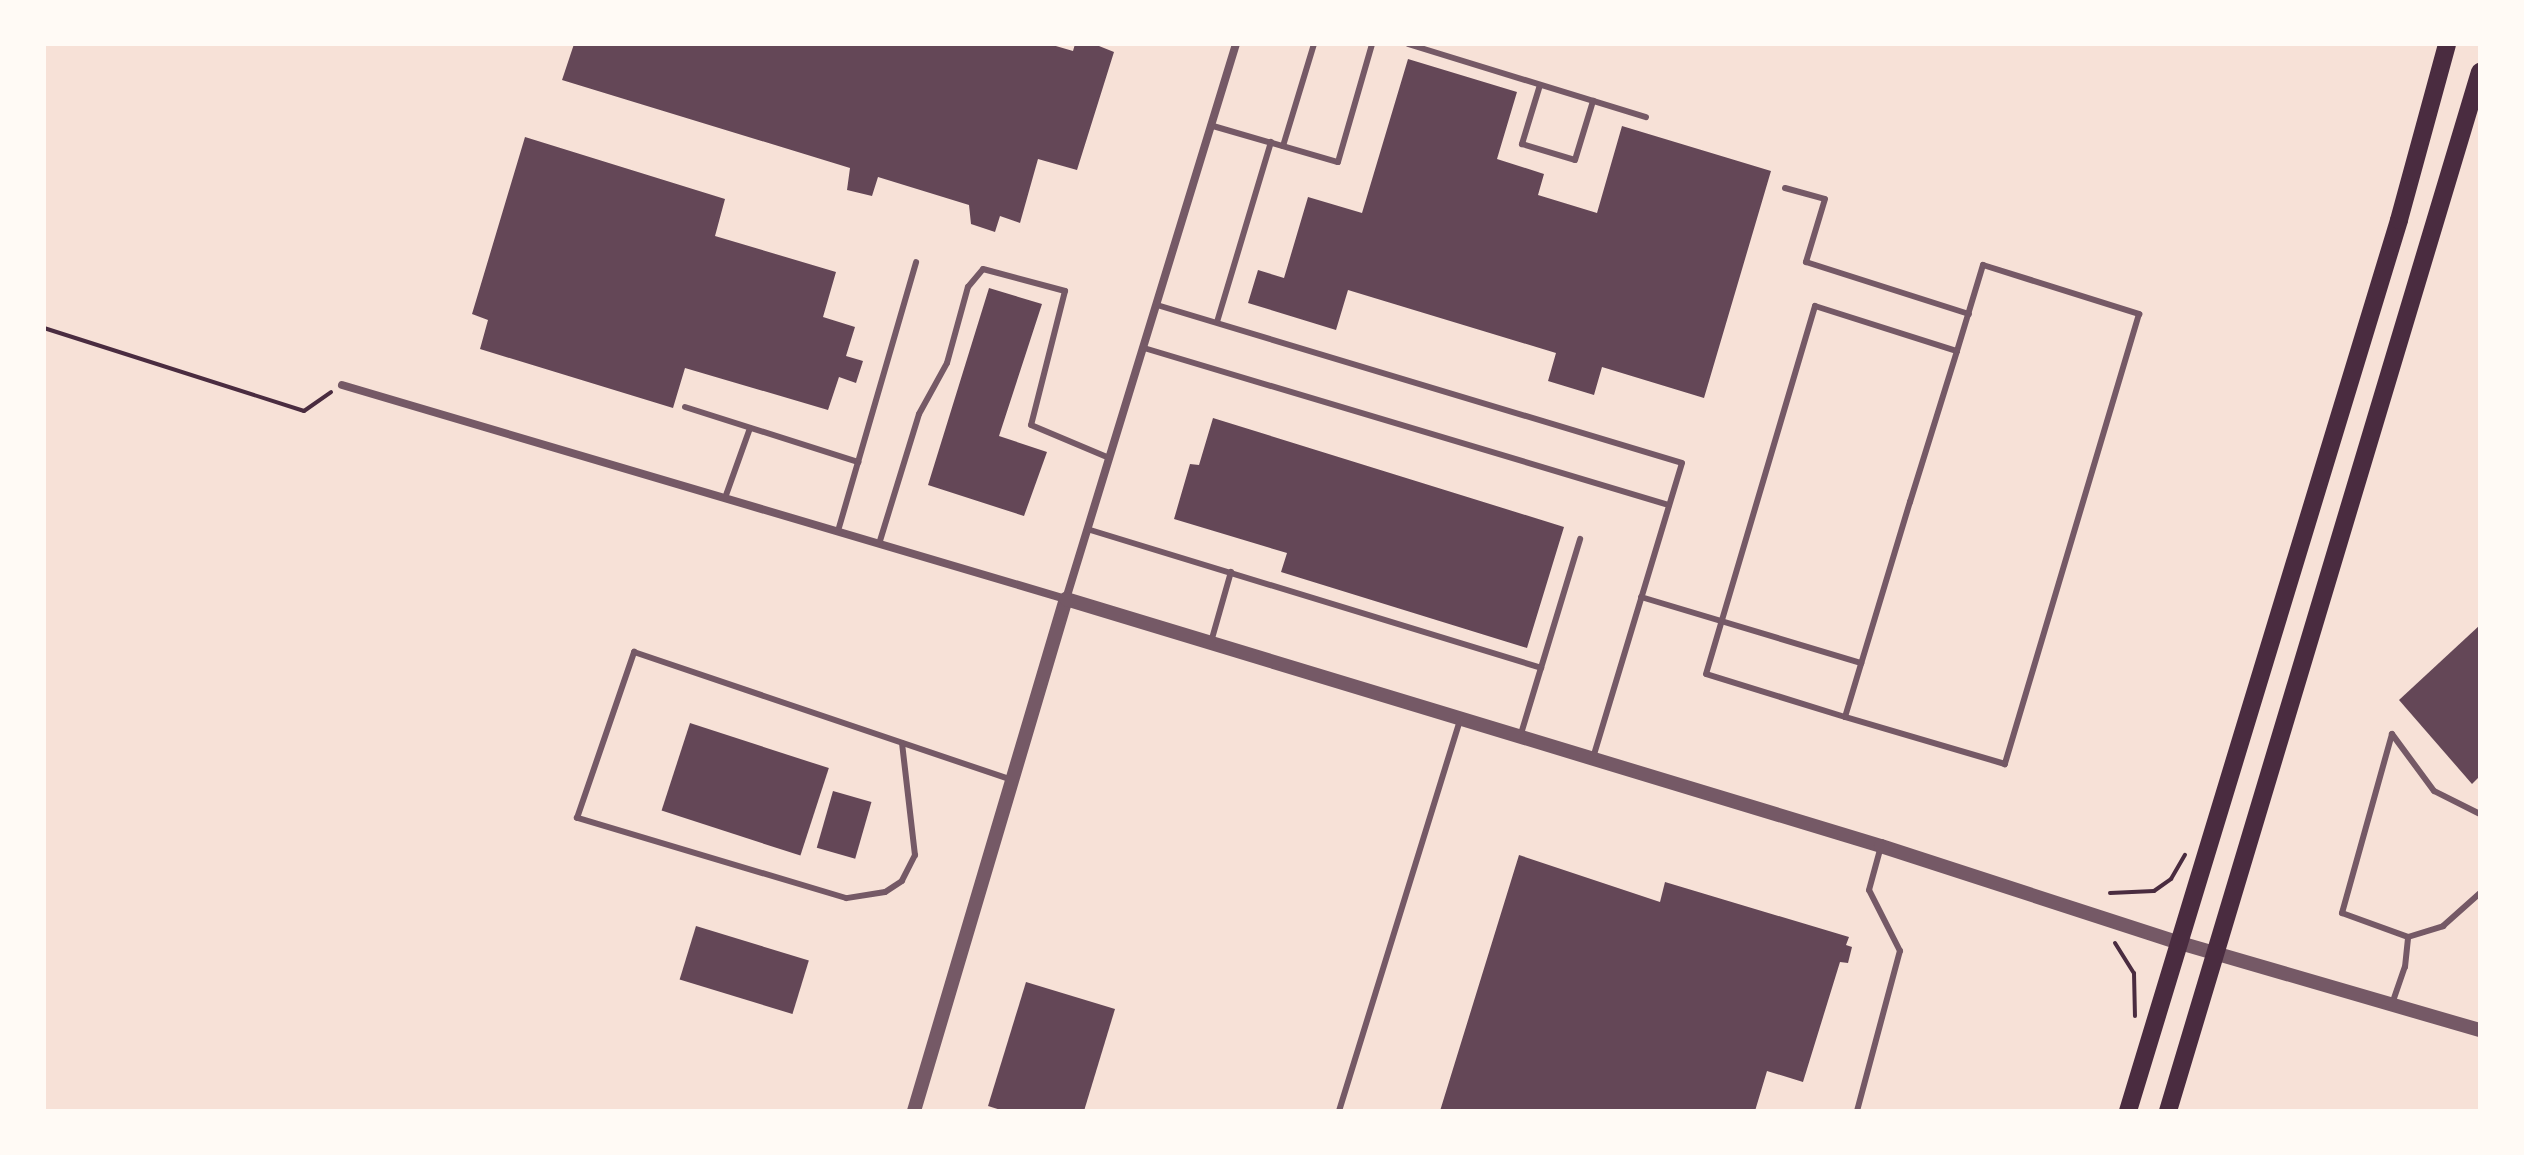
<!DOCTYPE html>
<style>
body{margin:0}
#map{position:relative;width:2524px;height:1155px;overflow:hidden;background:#f7e1d7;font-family:"Times New Roman",serif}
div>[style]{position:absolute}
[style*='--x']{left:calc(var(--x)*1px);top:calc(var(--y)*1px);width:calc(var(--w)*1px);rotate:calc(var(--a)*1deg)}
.building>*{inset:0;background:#644757;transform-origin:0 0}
.path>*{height:4px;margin:-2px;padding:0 2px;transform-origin:2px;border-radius:2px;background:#4a2c40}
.service>*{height:6px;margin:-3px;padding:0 3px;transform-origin:3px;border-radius:3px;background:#755966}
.minor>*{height:8px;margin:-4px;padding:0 4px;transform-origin:4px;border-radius:4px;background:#755966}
.tertiary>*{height:14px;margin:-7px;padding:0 7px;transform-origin:7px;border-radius:7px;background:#755966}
.trunk>*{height:18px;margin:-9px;padding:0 9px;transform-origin:9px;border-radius:9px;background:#4a2c40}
span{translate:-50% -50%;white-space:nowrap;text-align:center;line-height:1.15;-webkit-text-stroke:8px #fffaf5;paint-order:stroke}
.frame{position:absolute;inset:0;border:46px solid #fffaf5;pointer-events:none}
</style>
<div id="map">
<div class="building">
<div style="clip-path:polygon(574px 44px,1049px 44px,1073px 51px,1075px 44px,1094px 44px,1114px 52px,1077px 170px,1038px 159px,1020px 223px,1000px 216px,995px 232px,971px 224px,969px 205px,878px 177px,872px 196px,847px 190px,850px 168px,562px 80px)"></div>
<div style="clip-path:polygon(1408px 59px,1517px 92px,1497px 159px,1544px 174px,1538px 195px,1597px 213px,1622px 126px,1771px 171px,1704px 398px,1602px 367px,1594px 395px,1548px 381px,1556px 353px,1348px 290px,1336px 330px,1248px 303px,1258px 270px,1284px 278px,1308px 197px,1362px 213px)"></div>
<div style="clip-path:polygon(525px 137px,725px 199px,715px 236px,836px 272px,823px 317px,855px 327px,846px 356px,863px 361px,856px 383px,839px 377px,828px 410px,685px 368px,673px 408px,480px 349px,488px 320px,472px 314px)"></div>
<div style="clip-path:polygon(989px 288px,1042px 304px,999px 436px,1047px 452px,1024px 516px,928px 485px)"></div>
<div style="clip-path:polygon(1213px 418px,1564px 527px,1527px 648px,1281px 572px,1287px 553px,1174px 519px,1190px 464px,1199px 465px)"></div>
<div style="clip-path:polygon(2480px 625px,2480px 776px,2472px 784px,2399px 700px)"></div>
<div style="left:690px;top:723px;width:146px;height:92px;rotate:18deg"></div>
<div style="left:833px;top:791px;width:40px;height:59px;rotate:16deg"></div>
<div style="clip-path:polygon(1519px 855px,1660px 902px,1665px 882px,1849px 937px,1846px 945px,1852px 947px,1848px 963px,1840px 962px,1803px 1082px,1767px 1071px,1755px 1111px,1440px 1111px)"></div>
<div style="left:696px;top:926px;width:118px;height:56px;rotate:17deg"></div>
<div style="clip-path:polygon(1026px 982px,1115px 1009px,1084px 1111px,1004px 1111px,988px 1106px)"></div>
</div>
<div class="path">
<div style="--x:44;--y:328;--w:273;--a:17.7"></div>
<div style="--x:304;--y:411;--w:33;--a:-35"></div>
<div style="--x:2110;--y:893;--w:44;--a:-2.6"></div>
<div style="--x:2154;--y:891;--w:21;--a:-35"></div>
<div style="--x:2171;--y:879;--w:28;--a:-60"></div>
<div style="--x:2115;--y:943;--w:36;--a:58"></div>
<div style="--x:2134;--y:973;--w:43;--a:88.7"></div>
</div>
<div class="service">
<div style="--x:1408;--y:44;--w:249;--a:17.1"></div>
<div style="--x:1540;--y:85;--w:62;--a:107"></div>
<div style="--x:1522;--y:144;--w:55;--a:16.8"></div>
<div style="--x:1575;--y:160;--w:62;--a:-73"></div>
<div style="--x:1213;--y:126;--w:130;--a:16.1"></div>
<div style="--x:1338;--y:162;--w:123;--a:-73.9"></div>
<div style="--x:1283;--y:146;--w:107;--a:-73.1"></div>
<div style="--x:1785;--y:188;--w:41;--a:15.4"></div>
<div style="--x:1825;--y:199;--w:66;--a:106.8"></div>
<div style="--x:1806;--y:262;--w:171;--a:17.7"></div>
<div style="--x:1157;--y:305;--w:548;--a:16.75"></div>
<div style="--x:1682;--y:463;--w:308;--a:106.8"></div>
<div style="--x:1217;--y:322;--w:188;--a:-73.3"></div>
<div style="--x:1144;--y:348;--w:548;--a:16.65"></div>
<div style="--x:685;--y:407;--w:182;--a:17.6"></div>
<div style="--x:725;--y:498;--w:74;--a:-70.3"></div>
<div style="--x:1087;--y:529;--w:475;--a:17"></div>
<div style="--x:838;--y:531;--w:280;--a:-73.8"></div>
<div style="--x:879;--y:544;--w:136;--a:-72.9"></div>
<div style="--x:919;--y:414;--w:58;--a:-61.2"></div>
<div style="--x:947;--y:363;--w:79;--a:-74.6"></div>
<div style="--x:968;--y:287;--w:23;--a:-50"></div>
<div style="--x:983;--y:269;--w:85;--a:15"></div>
<div style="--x:1065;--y:291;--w:138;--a:104.2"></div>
<div style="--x:1031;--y:425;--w:85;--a:22.9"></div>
<div style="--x:1641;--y:597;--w:230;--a:16.7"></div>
<div style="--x:1211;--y:642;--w:73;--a:-74.1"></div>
<div style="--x:1845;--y:717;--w:225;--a:-73.2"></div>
<div style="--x:1910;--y:502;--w:158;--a:-72.7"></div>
<div style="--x:1957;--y:351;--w:90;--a:-73.2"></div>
<div style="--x:1983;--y:265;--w:164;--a:17.4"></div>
<div style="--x:2139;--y:314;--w:470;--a:106.6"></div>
<div style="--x:2005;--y:764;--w:167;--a:-163.6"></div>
<div style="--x:1845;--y:717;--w:145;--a:-162.8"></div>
<div style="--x:1706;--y:674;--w:384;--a:-73.5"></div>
<div style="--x:1815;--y:306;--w:149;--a:17.6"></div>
<div style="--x:1520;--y:737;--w:207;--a:-73.1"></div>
<div style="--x:902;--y:743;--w:113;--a:83.4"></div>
<div style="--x:915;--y:855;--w:29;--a:117"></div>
<div style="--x:902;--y:881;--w:20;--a:147"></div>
<div style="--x:885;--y:892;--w:39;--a:171"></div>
<div style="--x:846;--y:898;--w:281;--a:-163.4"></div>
<div style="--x:577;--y:818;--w:176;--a:-71"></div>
<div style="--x:634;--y:652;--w:399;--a:18.7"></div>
<div style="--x:2480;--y:814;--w:51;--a:-153.4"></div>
<div style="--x:2434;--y:791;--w:71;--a:-126.4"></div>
<div style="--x:2392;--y:734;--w:186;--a:105.6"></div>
<div style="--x:2342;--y:913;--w:70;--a:20"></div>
<div style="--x:2408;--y:937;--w:37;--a:-17"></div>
<div style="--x:2443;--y:926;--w:50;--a:-41.7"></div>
<div style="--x:2392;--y:1004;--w:39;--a:-71"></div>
<div style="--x:2405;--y:967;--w:30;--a:-84"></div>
<div style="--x:1339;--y:1111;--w:410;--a:-72.8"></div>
<div style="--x:1857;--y:1111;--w:166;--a:-75"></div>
<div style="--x:1900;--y:951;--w:68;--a:-116.9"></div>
<div style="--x:1869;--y:890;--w:46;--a:-74.7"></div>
</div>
<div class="minor">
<div style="--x:342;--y:385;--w:755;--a:16.47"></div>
<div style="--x:1066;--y:599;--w:580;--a:-72.97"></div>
</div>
<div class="tertiary">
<div style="--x:914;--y:1111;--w:534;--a:-73.47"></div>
<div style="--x:1066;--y:599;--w:852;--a:16.86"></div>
<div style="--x:1881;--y:846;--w:314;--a:18"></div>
<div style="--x:2180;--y:943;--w:312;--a:16.2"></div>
</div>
<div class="trunk">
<div style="--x:2128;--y:1111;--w:931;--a:-73.08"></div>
<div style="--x:2399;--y:220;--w:182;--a:-74.7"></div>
<div style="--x:2168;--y:1111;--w:1085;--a:-73.29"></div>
</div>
<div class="frame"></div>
</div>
